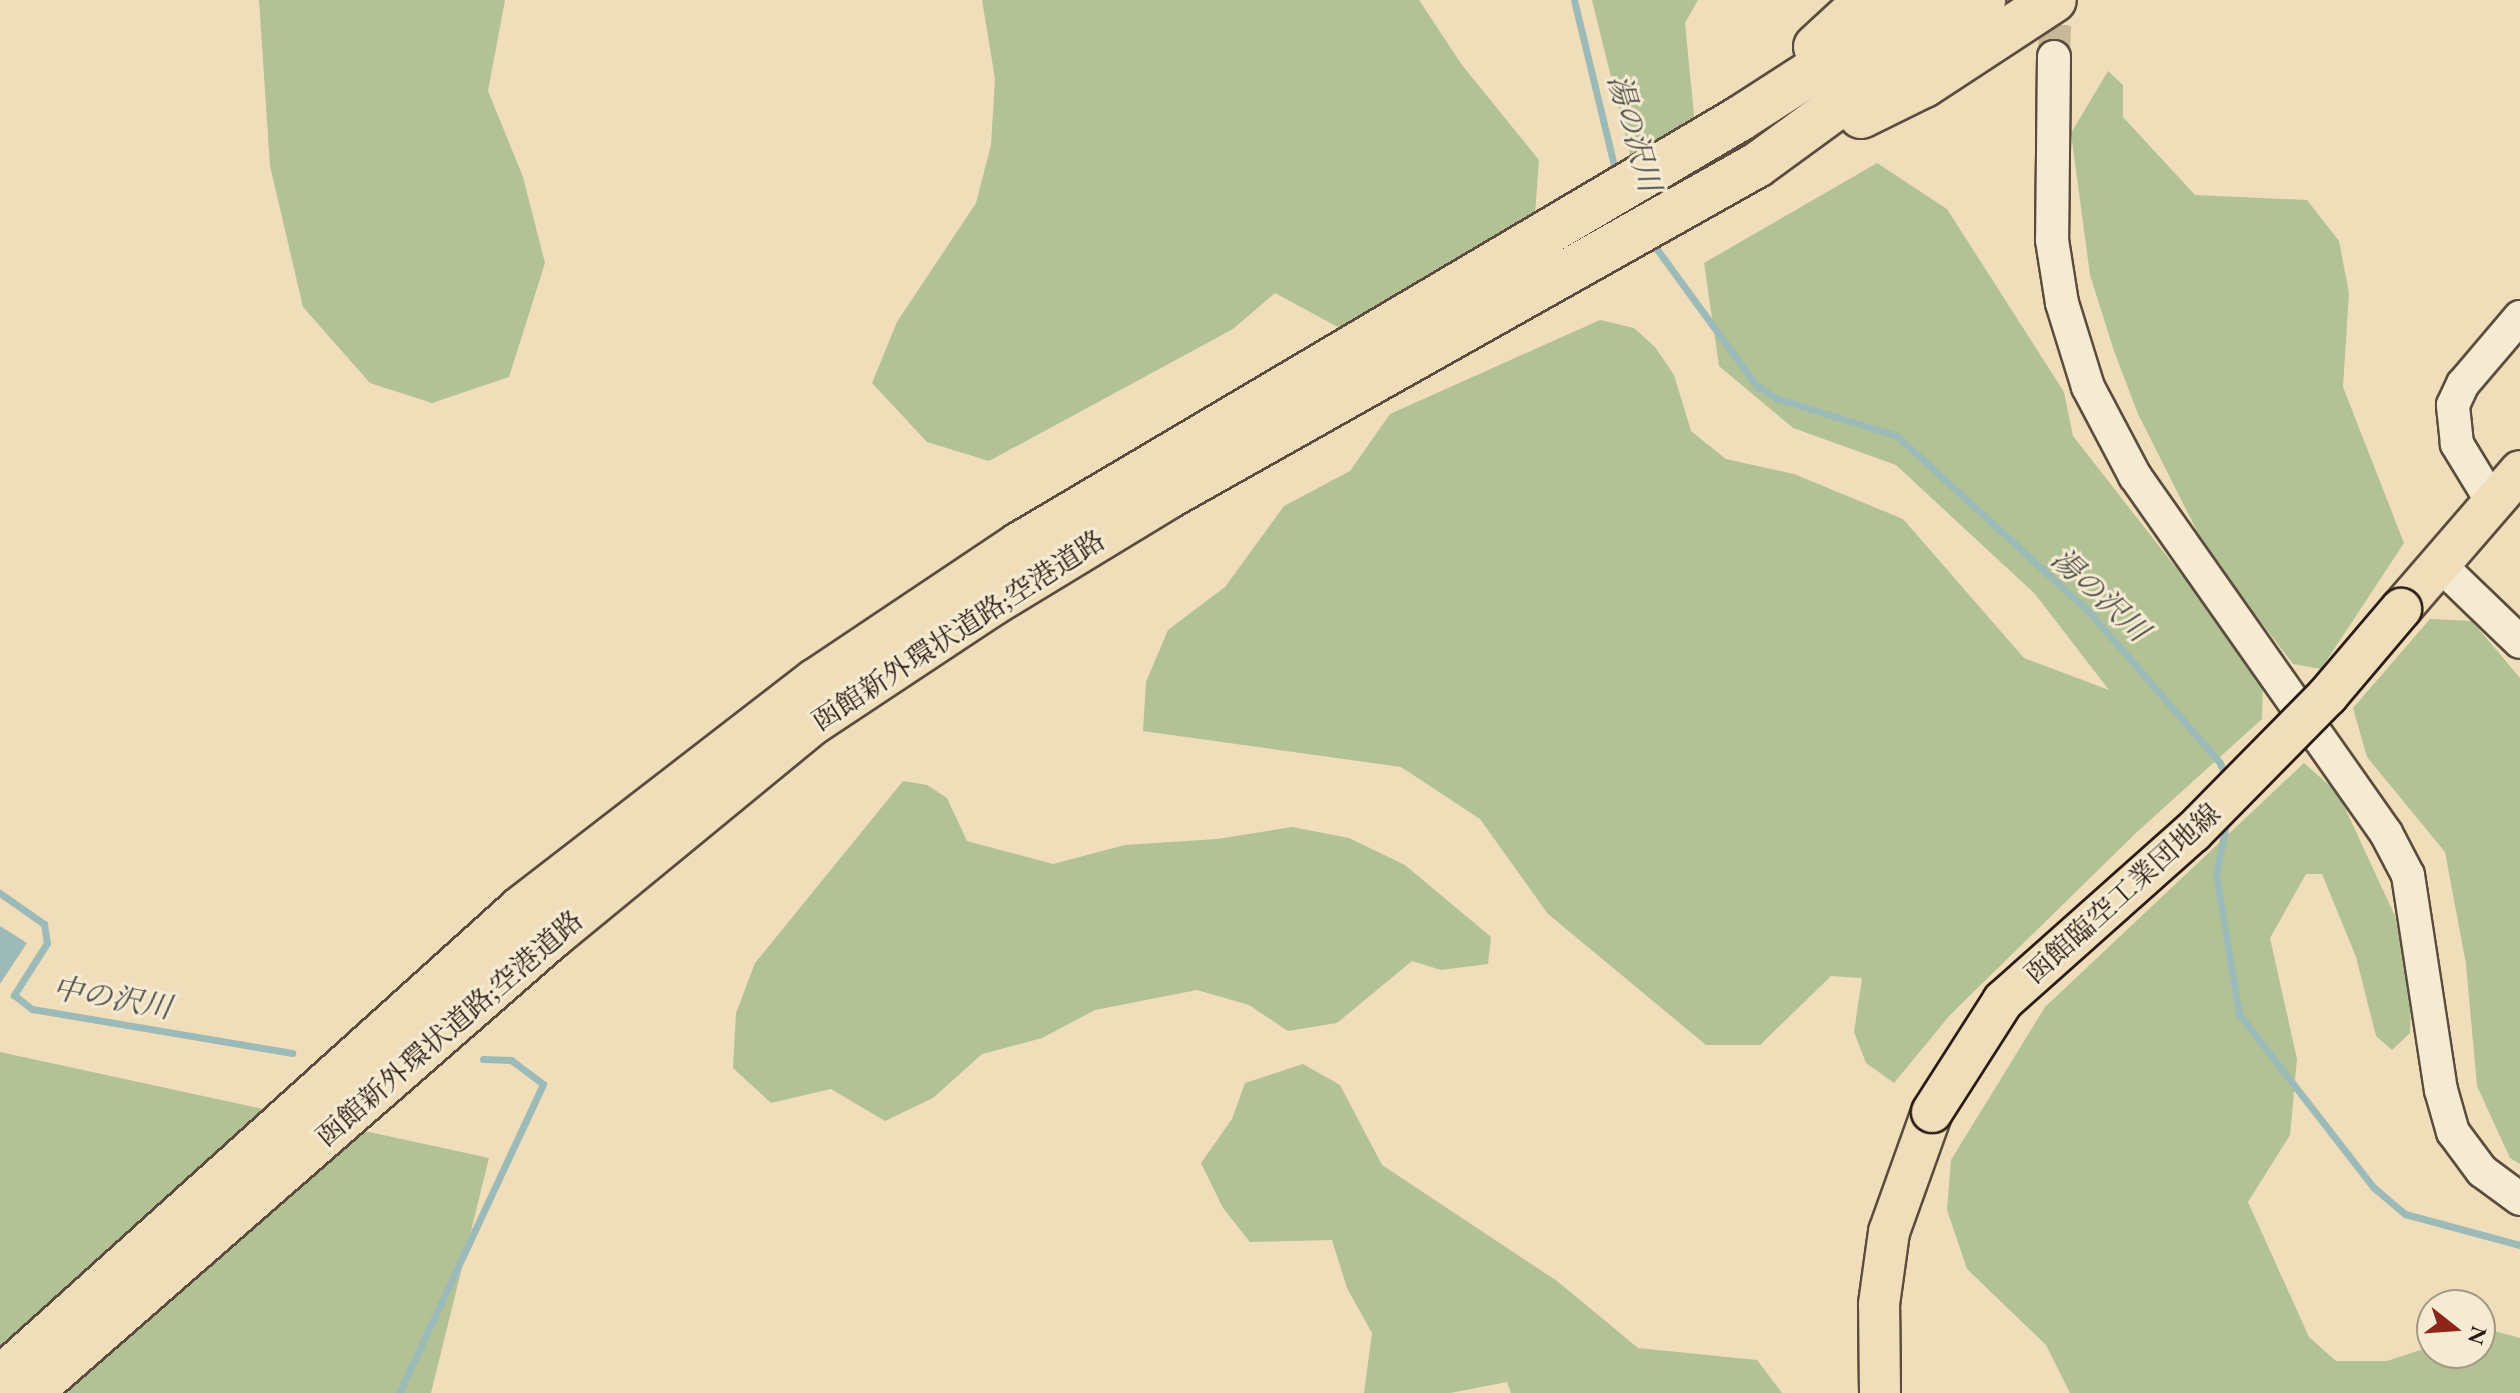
<!DOCTYPE html>
<meta charset="utf-8">
<style>
body{margin:0}
#map{position:relative;width:2520px;height:1393px;overflow:hidden;background:#efdeb9;font-family:"EB Garamond","Noto Serif JP",serif}
div>[style]{position:absolute}
[style*='--x']{left:calc(var(--x)*1px);top:calc(var(--y)*1px);width:calc(var(--w)*1px);rotate:calc(var(--a)*1deg)}
.green>*{inset:0;background:#b2c294}
.water>*{inset:0;background:#9cbbb8}
.stream>*{height:7px;margin:-3.5px;padding:0 3.5px;transform-origin:3.5px;border-radius:3.5px;background:#9cbbb8}
.minor-tunnel>*{height:32px;margin-top:-16px;transform-origin:0;background:repeating-linear-gradient(90deg,#c8b798 0 32px,transparent 0 48px)}
.roads{filter:drop-shadow(2px 0 #5b4c3e) drop-shadow(-2px 0 #5b4c3e) drop-shadow(0 2px #5b4c3e) drop-shadow(0 -2px #5b4c3e)}
.minor>*{height:32px;margin:-16px;padding:0 16px;transform-origin:16px;border-radius:16px;background:#f5ead2}
.major>*{height:40px;margin:-20px;padding:0 20px;transform-origin:20px;border-radius:20px;background:#efdeb9}
.highway>*{height:44px;margin:-22px;padding:0 22px;transform-origin:22px;border-radius:22px;background:#efdeb9}
.bridges{filter:drop-shadow(2px 0 #2a1c15) drop-shadow(-2px 0 #2a1c15) drop-shadow(0 2px #2a1c15) drop-shadow(0 -2px #2a1c15)}
.major-bridge>*{height:40px;margin:-20px;padding:0 20px;transform-origin:20px;border-radius:20px;background:#efdeb9}
span{translate:-50% -50%;white-space:nowrap;text-align:center;line-height:1.15;-webkit-text-stroke:6px #f5ead2;paint-order:stroke}
.street-label{font-size:28px;color:#2a1c15}
.water-label{font-size:30px;color:#4c4c46;font-style:italic}
.north{position:absolute;left:2416px;top:1289px;width:80px;height:80px;box-sizing:border-box;background:#f5ead2;border:2px solid #a49886;border-radius:50%;rotate:107deg;font-size:22px;font-weight:700;line-height:32px;text-align:center;color:#2a1c15}
.north::after{content:'';display:block;margin:auto;width:28px;height:36px;background:#8f2418;clip-path:polygon(50% 0,100% 100%,50% 72%,0 100%)}
</style>
<div id="map">
<div class="green">
<div style="clip-path:polygon(259px 0,505px 0,488px 91px,523px 177px,545px 263px,509px 377px,432px 403px,370px 383px,303px 307px,270px 166px)"></div>
<div style="clip-path:polygon(982px 0,1419px 0,1462px 65px,1539px 160px,1534px 228px,1349px 333px,1275px 293px,1233px 329px,989px 461px,927px 442px,872px 383px,897px 322px,976px 203px,991px 145px,995px 79px)"></div>
<div style="clip-path:polygon(1592px 0,1698px 0,1685px 23px,1696px 136px,1632px 162px)"></div>
<div style="clip-path:polygon(2108px 71px,2123px 85px,2123px 117px,2195px 195px,2307px 200px,2339px 241px,2349px 293px,2343px 387px,2404px 543px,2321px 669px,2293px 664px,2208px 553px,2138px 414px,2114px 351px,2090px 275px,2071px 133px)"></div>
<div style="clip-path:polygon(1877px 163px,1947px 209px,2064px 392px,2073px 436px,2263px 679px,2262px 719px,2137px 832px,1950px 1015px,1894px 1083px,1866px 1063px,1854px 1032px,1862px 978px,1831px 976px,1760px 1045px,1706px 1045px,1548px 914px,1480px 819px,1401px 767px,1143px 731px,1146px 682px,1168px 630px,1225px 587px,1284px 506px,1350px 471px,1390px 414px,1600px 320px,1634px 328px,1655px 347px,1674px 375px,1691px 431px,1726px 459px,1794px 474px,1903px 519px,2024px 658px,2109px 690px,2035px 594px,1896px 465px,1793px 428px,1719px 366px,1704px 263px)"></div>
<div style="clip-path:polygon(2430px 619px,2472px 621px,2520px 678px,2520px 1164px,2510px 1158px,2477px 1086px,2466px 964px,2445px 852px,2367px 757px,2353px 708px)"></div>
<div style="clip-path:polygon(2304px 763px,2338px 793px,2395px 916px,2411px 995px,2410px 1033px,2392px 1050px,2376px 1036px,2356px 957px,2322px 874px,2306px 874px,2270px 938px,2297px 1059px,2290px 1135px,2248px 1202px,2309px 1337px,2336px 1361px,2387px 1361px,2432px 1346px,2432px 1353px,2480px 1353px,2480px 1327px,2520px 1338px,2520px 1393px,2070px 1393px,2046px 1345px,1967px 1269px,1947px 1210px,1951px 1160px,2045px 1007px)"></div>
<div style="clip-path:polygon(903px 781px,927px 785px,947px 798px,967px 841px,1053px 864px,1125px 845px,1217px 839px,1292px 827px,1349px 838px,1405px 865px,1491px 937px,1488px 964px,1441px 970px,1412px 961px,1337px 1023px,1288px 1031px,1249px 1005px,1197px 990px,1095px 1010px,1042px 1038px,982px 1054px,933px 1098px,885px 1121px,831px 1089px,771px 1103px,733px 1068px,736px 1013px,755px 963px)"></div>
<div style="clip-path:polygon(0 1052px,489px 1158px,431px 1393px,0 1393px)"></div>
<div style="clip-path:polygon(1303px 1064px,1340px 1085px,1382px 1165px,1557px 1281px,1638px 1348px,1757px 1360px,1782px 1393px,1511px 1393px,1507px 1382px,1450px 1393px,1364px 1393px,1372px 1333px,1347px 1288px,1332px 1240px,1250px 1242px,1223px 1208px,1201px 1163px,1232px 1119px,1245px 1083px)"></div>
</div>
<div class="water">
<div style="clip-path:polygon(0 926px,27px 943px,0 984px)"></div>
</div>
<div class="stream">
<div style="--x:1574;--y:0;--w:179;--a:76.4"></div>
<div style="--x:1651;--y:241;--w:178;--a:53.9"></div>
<div style="--x:1756;--y:385;--w:24;--a:33"></div>
<div style="--x:1776;--y:398;--w:127;--a:17.4"></div>
<div style="--x:1897;--y:436;--w:263;--a:42.5"></div>
<div style="--x:2091;--y:614;--w:197;--a:49.1"></div>
<div style="--x:2220;--y:763;--w:18;--a:68"></div>
<div style="--x:2227;--y:819;--w:56;--a:101.3"></div>
<div style="--x:2216;--y:874;--w:142;--a:80.7"></div>
<div style="--x:2239;--y:1014;--w:219;--a:52.2"></div>
<div style="--x:2373;--y:1187;--w:42;--a:40.2"></div>
<div style="--x:2405;--y:1214;--w:119;--a:15.1"></div>
<div style="--x:0;--y:893;--w:54;--a:35.2"></div>
<div style="--x:44;--y:924;--w:19;--a:81"></div>
<div style="--x:47;--y:943;--w:62;--a:122.4"></div>
<div style="--x:14;--y:995;--w:23;--a:38"></div>
<div style="--x:32;--y:1009;--w:264;--a:9.6"></div>
<div style="--x:399;--y:1393;--w:341;--a:-65"></div>
<div style="--x:543;--y:1084;--w:40;--a:-143"></div>
<div style="--x:511;--y:1060;--w:28;--a:-178"></div>
</div>
<div class="minor-tunnel">
<div style="--x:2054;--y:57;--w:57;--a:-88"></div>
</div>
<div class="roads">
<div class="minor">
<div style="--x:2054;--y:57;--w:183;--a:90.6"></div>
<div style="--x:2052;--y:240;--w:64;--a:81"></div>
<div style="--x:2062;--y:303;--w:88;--a:72.8"></div>
<div style="--x:2088;--y:387;--w:101;--a:62.2"></div>
<div style="--x:2135;--y:476;--w:436;--a:54.9"></div>
<div style="--x:2386;--y:833;--w:47;--a:62.4"></div>
<div style="--x:2408;--y:875;--w:218;--a:81.3"></div>
<div style="--x:2441;--y:1090;--w:44;--a:74.1"></div>
<div style="--x:2453;--y:1132;--w:49;--a:53.4"></div>
<div style="--x:2482;--y:1171;--w:47;--a:36.4"></div>
<div style="--x:2491;--y:500;--w:66;--a:-121.3"></div>
<div style="--x:2457;--y:444;--w:39;--a:-96"></div>
<div style="--x:2453;--y:405;--w:23;--a:-65"></div>
<div style="--x:2463;--y:384;--w:88;--a:-49.6"></div>
<div style="--x:2439;--y:564;--w:112;--a:43.9"></div>
</div>
<div class="major">
<div style="--x:2401;--y:609;--w:182;--a:-49.2"></div>
<div style="--x:1880;--y:1393;--w:89;--a:-90.6"></div>
<div style="--x:1879;--y:1304;--w:73;--a:-82.1"></div>
<div style="--x:1889;--y:1232;--w:127;--a:-70.3"></div>
</div>
<div class="highway">
<div style="--x:1816;--y:47;--w:69;--a:-42.7"></div>
<div style="--x:1861;--y:116;--w:70;--a:-26.2"></div>
<div style="--x:1924;--y:85;--w:155;--a:-33.2"></div>
<div style="--x:0;--y:1379;--w:703;--a:-42.06"></div>
<div style="--x:522;--y:908;--w:371;--a:-37.7"></div>
<div style="--x:816;--y:681;--w:244;--a:-33.8"></div>
<div style="--x:1019;--y:545;--w:837;--a:-30.61"></div>
<div style="--x:1739;--y:119;--w:220;--a:-32.8"></div>
<div style="--x:29;--y:1393;--w:693;--a:-41.14"></div>
<div style="--x:551;--y:937;--w:339;--a:-39.4"></div>
<div style="--x:813;--y:722;--w:214;--a:-33.5"></div>
<div style="--x:991;--y:604;--w:204;--a:-31.3"></div>
<div style="--x:1165;--y:498;--w:679;--a:-29.36"></div>
<div style="--x:1757;--y:165;--w:280;--a:-36.1"></div>
</div>
</div>
<div class="bridges">
<div class="major-bridge">
<div style="--x:1932;--y:1112;--w:132;--a:-57.4"></div>
<div style="--x:2003;--y:1001;--w:254;--a:-41.7"></div>
<div style="--x:2193;--y:832;--w:192;--a:-45.4"></div>
<div style="--x:2328;--y:695;--w:113;--a:-49.7"></div>
</div>
</div>
<div class="street-label">
<span style="left:958px;top:630px;rotate:-33deg">函館新外環状道路;空港道路</span>
<span style="left:2122px;top:893px;rotate:-42deg">函館臨空工業団地線</span>
<span style="left:449px;top:1028px;rotate:-41deg">函館新外環状道路;空港道路</span>
</div>
<div class="water-label">
<span style="left:1634px;top:133px;rotate:74deg">湯の沢川</span>
<span style="left:2100px;top:595px;rotate:43deg">湯の沢川</span>
<span style="left:112px;top:998px;rotate:10deg">中の沢川</span>
</div>
<div class="north">N</div>
</div>
